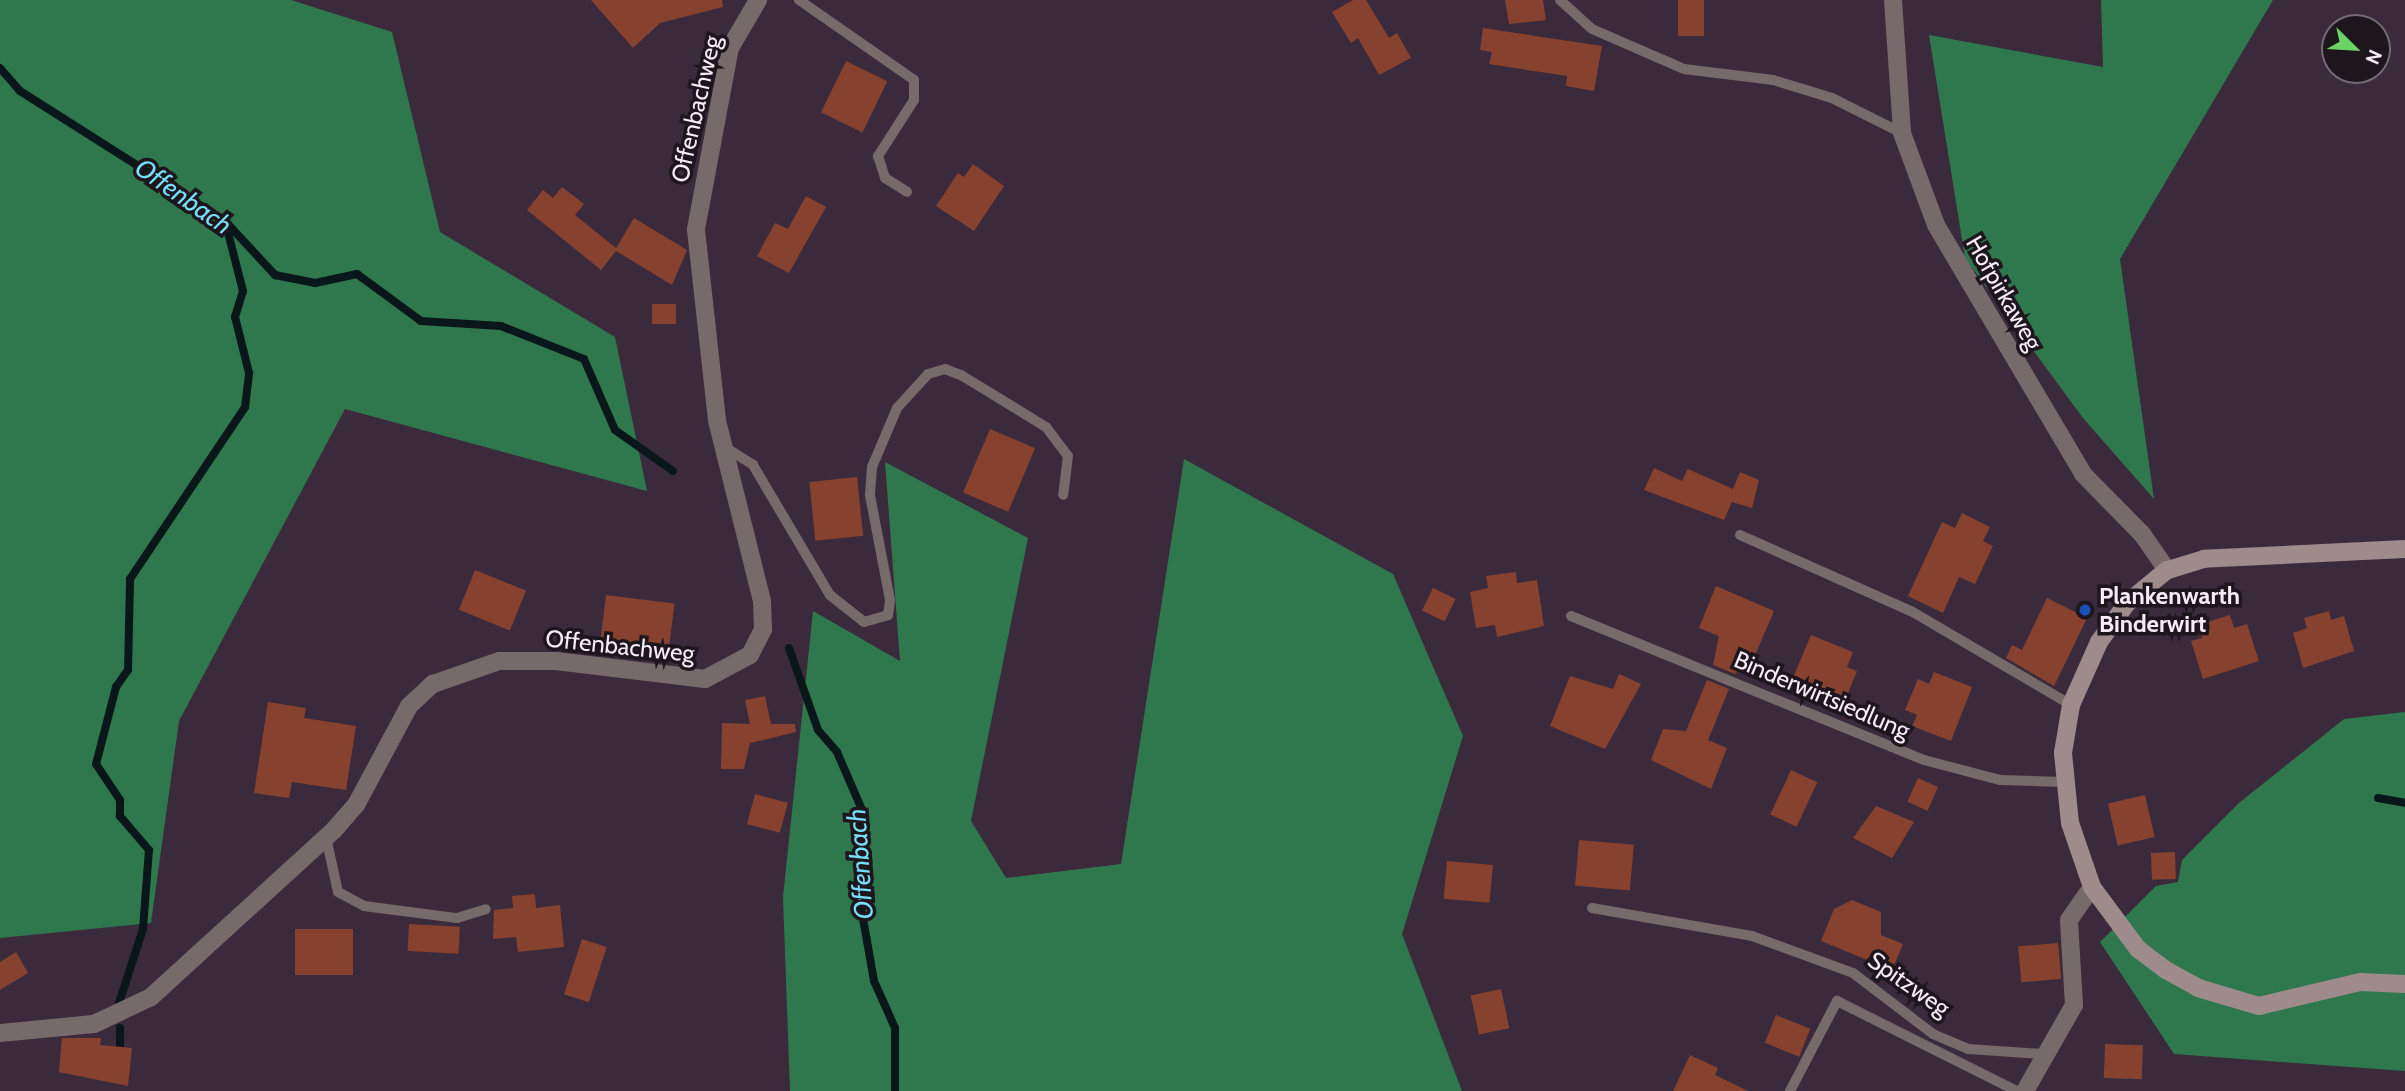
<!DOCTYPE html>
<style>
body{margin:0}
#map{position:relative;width:2405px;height:1091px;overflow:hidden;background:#3b2a3b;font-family:Cabin,sans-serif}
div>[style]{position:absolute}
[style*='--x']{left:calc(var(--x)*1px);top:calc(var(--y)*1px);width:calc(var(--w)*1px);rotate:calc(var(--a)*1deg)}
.forest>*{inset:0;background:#2f784e}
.stream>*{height:8px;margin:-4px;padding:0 4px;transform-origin:4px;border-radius:4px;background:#0a171a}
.building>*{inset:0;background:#87422f;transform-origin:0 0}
.service>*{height:10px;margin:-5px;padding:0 5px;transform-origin:5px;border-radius:5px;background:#776a6b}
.minor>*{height:18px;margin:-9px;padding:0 9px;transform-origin:9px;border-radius:9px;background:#776a6b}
.tertiary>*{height:18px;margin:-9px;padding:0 9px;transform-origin:9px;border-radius:9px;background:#776a6b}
.secondary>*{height:18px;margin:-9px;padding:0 9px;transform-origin:9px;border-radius:9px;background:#9f8a8c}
.dots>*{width:19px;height:19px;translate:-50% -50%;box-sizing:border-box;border:4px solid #1d161d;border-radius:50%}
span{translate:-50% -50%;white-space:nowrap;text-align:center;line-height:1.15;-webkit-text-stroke:7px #1d161d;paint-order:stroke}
.street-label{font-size:24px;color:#f6ebf6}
.poi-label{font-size:24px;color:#f6ebf6;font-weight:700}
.left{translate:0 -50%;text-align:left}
.water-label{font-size:26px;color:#75dff8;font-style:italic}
.north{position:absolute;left:2321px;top:14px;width:70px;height:70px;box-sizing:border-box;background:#1d161d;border:2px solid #746b74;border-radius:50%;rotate:114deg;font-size:19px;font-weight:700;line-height:28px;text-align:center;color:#f6ebf6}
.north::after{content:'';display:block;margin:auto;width:24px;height:32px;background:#6bd363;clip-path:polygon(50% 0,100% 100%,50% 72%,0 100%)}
</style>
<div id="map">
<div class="forest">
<div style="clip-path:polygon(0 0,291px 0,392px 32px,440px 232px,615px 337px,647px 491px,345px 409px,179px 721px,151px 923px,0 938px)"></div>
<div style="clip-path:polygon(2101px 0,2273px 0,2120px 259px,2154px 499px,2083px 418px,1965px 258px,1929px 35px,2103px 67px)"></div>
<div style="clip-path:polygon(1184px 459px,1393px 574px,1463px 736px,1402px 934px,1462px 1091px,790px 1091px,783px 897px,813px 611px,900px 661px,885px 462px,1028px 538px,971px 821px,1006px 878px,1121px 864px)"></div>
<div style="clip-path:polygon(2405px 712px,2405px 1071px,2174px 1054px,2100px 942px,2156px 886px,2178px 882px,2182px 860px,2239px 803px,2344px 719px)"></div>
</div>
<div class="stream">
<div style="--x:0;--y:68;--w:30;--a:49"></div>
<div style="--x:20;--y:91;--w:243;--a:32.4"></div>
<div style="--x:225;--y:221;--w:74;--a:47.2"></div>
<div style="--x:275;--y:275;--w:41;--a:11.3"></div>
<div style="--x:315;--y:283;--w:43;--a:-12.1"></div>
<div style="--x:357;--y:274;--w:79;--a:36.3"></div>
<div style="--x:421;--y:321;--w:80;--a:3.6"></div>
<div style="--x:501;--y:326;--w:89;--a:21.7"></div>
<div style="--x:584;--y:359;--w:77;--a:66.4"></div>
<div style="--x:615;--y:430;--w:71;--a:35.3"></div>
<div style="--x:789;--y:648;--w:87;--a:70.5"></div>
<div style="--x:818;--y:730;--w:29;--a:49"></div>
<div style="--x:837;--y:752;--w:65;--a:66.6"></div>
<div style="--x:863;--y:812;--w:95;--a:91.2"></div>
<div style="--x:861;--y:907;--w:75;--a:80"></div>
<div style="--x:874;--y:981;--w:51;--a:65.9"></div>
<div style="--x:895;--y:1028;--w:63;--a:90"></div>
<div style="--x:2378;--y:798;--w:27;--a:10"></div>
<div style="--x:119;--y:1003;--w:78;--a:-72"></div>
<div style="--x:143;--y:929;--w:79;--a:-85.7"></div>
<div style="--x:149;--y:850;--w:45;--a:-130.5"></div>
<div style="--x:120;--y:816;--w:16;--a:-90"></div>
<div style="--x:120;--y:800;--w:43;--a:-123.7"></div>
<div style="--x:96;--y:764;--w:80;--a:-75.4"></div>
<div style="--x:116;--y:687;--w:21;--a:-55"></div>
<div style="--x:128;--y:670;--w:91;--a:-88.7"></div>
<div style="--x:130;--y:579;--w:207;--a:-56.2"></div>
<div style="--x:245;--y:407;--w:34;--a:-83"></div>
<div style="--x:249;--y:373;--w:58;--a:-104"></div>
<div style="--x:235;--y:317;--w:27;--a:-73"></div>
<div style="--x:243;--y:291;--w:72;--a:-104.4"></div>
<div style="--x:120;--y:1028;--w:29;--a:90"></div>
</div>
<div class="building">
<div style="clip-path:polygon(591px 0,722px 0,723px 7px,660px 23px,633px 48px)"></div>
<div style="clip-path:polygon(1353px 0,1366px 0,1389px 38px,1397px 33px,1411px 58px,1379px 75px,1358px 38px,1351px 43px,1332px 12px)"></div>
<div style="clip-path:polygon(1505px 0,1543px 0,1546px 20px,1509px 24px)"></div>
<div style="left:1678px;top:0;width:26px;height:36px"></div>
<div style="clip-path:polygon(1483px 28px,1602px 46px,1594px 91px,1566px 86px,1567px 76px,1489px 64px,1492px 52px,1480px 50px)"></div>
<div style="left:846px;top:61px;width:46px;height:57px;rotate:26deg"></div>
<div style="clip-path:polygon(973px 164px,1004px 186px,974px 231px,936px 206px,958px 173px,964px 177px)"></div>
<div style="clip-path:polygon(562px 187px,584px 204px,575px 215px,616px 248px,634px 218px,687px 250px,672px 285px,616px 251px,601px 270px,527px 210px,543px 190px,553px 198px)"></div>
<div style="clip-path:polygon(806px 196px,826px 207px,789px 273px,757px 256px,775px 223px,788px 229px)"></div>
<div style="left:652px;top:304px;width:24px;height:20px"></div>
<div style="left:990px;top:429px;width:49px;height:69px;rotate:23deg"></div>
<div style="clip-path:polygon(1654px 468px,1682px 481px,1688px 469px,1733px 489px,1740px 472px,1759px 480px,1752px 508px,1732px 502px,1724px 520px,1644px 490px)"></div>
<div style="left:857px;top:477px;width:59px;height:48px;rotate:84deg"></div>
<div style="clip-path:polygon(1962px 513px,1990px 527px,1983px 541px,1993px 546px,1975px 584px,1959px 577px,1943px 613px,1908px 596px,1942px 522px,1955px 528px)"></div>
<div style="left:475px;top:570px;width:55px;height:43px;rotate:22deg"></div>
<div style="clip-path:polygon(1516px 572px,1517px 583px,1537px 580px,1544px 626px,1497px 637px,1495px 625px,1476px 628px,1470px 592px,1488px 588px,1486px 576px)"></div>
<div style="clip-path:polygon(1716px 586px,1774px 611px,1756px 653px,1735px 674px,1713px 665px,1719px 636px,1699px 628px)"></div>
<div style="left:1433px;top:588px;width:25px;height:25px;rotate:26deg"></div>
<div style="left:606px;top:595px;width:69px;height:44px;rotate:7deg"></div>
<div style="clip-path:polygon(2047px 598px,2087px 618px,2054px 686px,2006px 658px,2012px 645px,2022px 650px)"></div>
<div style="clip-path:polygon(2329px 611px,2331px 620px,2344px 616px,2354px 651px,2303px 668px,2293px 633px,2307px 628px,2304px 618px)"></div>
<div style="clip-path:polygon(2230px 615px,2234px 628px,2247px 624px,2259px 661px,2203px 679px,2191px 641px,2202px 638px,2198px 625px)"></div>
<div style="clip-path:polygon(1811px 635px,1853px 652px,1847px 667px,1857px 671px,1846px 698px,1792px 680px)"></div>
<div style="clip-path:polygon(1934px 672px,1972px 687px,1951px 741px,1912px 726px,1917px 715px,1905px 710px,1918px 679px,1929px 684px)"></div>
<div style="clip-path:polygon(1619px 674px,1641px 684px,1605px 749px,1550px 726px,1570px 676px,1613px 689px)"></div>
<div style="clip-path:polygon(1707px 680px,1729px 689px,1708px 740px,1727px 748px,1711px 789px,1651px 760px,1663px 729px,1686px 731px)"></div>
<div style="clip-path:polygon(765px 696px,771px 724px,795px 724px,796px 732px,750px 743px,744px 769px,721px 769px,722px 723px,750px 724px,745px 700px)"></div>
<div style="clip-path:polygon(268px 702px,306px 708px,304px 718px,356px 726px,346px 790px,292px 782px,289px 798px,254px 793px)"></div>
<div style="left:1791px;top:770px;width:29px;height:49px;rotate:25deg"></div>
<div style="left:1918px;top:778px;width:22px;height:26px;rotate:24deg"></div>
<div style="left:755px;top:794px;width:34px;height:31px;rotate:15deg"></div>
<div style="left:2145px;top:795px;width:43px;height:38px;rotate:77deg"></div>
<div style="clip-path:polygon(1876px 806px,1914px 822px,1892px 858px,1853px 838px)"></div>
<div style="left:1579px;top:840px;width:55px;height:46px;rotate:5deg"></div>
<div style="left:2175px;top:852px;width:27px;height:24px;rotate:88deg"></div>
<div style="left:1447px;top:861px;width:46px;height:38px;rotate:5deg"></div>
<div style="clip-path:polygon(535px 894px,536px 908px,560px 905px,564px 947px,518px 952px,516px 937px,493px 939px,494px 910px,513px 908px,512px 896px)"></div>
<div style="clip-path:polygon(1852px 900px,1881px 912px,1881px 935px,1903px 944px,1892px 970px,1821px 941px,1834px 909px)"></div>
<div style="left:409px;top:924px;width:51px;height:27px;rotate:3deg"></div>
<div style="left:295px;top:929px;width:58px;height:46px"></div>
<div style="left:582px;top:939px;width:26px;height:58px;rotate:18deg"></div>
<div style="left:2058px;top:943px;width:36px;height:40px;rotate:85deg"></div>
<div style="clip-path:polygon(16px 952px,28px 973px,0 990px,0 962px)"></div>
<div style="left:1501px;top:989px;width:40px;height:31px;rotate:78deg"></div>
<div style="left:1776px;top:1015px;width:37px;height:30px;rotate:22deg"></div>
<div style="clip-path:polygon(62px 1038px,101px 1038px,100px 1045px,132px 1048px,128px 1086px,59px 1072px)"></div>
<div style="left:2105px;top:1044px;width:38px;height:34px;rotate:2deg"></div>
<div style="clip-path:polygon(1690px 1055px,1718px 1068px,1715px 1075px,1748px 1091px,1673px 1091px)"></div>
</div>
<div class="service">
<div style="--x:799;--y:0;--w:140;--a:34.8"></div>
<div style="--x:914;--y:80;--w:20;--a:90"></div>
<div style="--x:914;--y:100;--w:67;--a:122.7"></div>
<div style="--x:878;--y:156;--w:23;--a:72"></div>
<div style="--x:885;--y:178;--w:26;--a:32"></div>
<div style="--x:1560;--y:0;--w:43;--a:42.2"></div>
<div style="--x:1592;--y:29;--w:100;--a:23.5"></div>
<div style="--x:1684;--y:69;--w:90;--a:7"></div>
<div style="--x:1773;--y:80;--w:62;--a:17"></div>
<div style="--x:1832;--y:98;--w:78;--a:26.6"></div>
<div style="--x:723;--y:446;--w:36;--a:32"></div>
<div style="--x:753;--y:465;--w:151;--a:59.4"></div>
<div style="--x:830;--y:595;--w:43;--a:38.5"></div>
<div style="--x:864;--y:622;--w:25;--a:-16"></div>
<div style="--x:888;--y:615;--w:15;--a:-82"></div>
<div style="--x:890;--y:600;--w:107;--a:-100.8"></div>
<div style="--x:870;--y:495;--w:28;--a:-86"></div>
<div style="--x:872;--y:467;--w:64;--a:-67"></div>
<div style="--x:897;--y:408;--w:46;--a:-47.6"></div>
<div style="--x:928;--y:374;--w:18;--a:-16"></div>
<div style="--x:945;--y:369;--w:17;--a:21"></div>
<div style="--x:961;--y:375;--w:100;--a:31.5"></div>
<div style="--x:1046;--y:427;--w:36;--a:53"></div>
<div style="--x:1068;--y:456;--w:39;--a:97"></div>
<div style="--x:1740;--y:535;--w:187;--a:24"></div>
<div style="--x:1911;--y:611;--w:186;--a:30.4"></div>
<div style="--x:1571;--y:616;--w:381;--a:22.2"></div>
<div style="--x:1924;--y:760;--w:79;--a:14.7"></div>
<div style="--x:2000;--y:780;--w:64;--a:1.8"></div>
<div style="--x:326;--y:837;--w:56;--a:77.7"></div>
<div style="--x:338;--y:892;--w:30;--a:28"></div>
<div style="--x:364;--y:906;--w:94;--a:7.4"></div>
<div style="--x:457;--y:918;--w:30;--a:-17"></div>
<div style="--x:1592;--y:908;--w:162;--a:9.9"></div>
<div style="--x:1752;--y:936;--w:108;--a:20.1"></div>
<div style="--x:1853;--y:973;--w:101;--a:37.3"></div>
<div style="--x:1933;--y:1034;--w:38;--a:23"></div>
<div style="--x:1968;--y:1049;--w:74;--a:3.9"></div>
<div style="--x:1790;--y:1091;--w:102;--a:-62.4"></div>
<div style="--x:1837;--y:1001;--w:201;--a:26.6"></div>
</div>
<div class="minor">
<div style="--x:0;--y:1033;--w:94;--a:-5.5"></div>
<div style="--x:94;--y:1024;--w:63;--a:-25.3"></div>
<div style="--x:151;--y:997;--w:248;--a:-42.4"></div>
<div style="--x:334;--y:830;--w:33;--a:-49"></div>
<div style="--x:356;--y:805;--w:112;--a:-61.8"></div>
<div style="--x:409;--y:706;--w:33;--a:-43"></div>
<div style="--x:433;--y:684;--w:70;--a:-19.2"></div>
<div style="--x:499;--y:661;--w:57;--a:0"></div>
<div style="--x:556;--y:661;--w:150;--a:6.9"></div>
<div style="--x:705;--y:679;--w:51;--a:-28.1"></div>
<div style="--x:750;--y:655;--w:29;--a:-63"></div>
<div style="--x:763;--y:629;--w:28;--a:-92"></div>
<div style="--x:762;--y:601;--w:187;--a:-104"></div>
<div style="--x:717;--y:420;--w:192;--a:-96.3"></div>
<div style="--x:696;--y:229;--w:184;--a:-79.4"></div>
<div style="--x:730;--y:48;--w:56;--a:-59.7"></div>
<div style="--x:2025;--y:1091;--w:99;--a:-60.3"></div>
<div style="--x:2074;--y:1005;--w:85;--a:-93.4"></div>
<div style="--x:2069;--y:920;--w:40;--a:-55.1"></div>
</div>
<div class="tertiary">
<div style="--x:1893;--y:0;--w:133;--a:86.1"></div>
<div style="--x:1902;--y:133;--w:98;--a:69.7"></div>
<div style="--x:1936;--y:225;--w:289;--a:59.4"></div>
<div style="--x:2083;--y:474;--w:84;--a:45.5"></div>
<div style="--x:2142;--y:534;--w:44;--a:55.2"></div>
</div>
<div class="secondary">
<div style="--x:2405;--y:549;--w:201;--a:177.2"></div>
<div style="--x:2204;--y:559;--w:39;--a:163"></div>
<div style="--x:2167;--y:570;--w:52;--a:140.5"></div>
<div style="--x:2127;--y:603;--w:48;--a:125.7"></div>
<div style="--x:2099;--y:642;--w:69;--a:114"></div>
<div style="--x:2071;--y:705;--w:49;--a:99.5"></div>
<div style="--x:2063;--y:753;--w:70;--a:84.3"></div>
<div style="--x:2070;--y:823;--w:68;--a:71"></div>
<div style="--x:2092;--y:887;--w:77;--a:53.4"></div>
<div style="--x:2138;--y:949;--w:35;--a:37"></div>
<div style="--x:2166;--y:970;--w:37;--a:29"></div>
<div style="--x:2198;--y:988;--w:64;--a:16.4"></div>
<div style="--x:2259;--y:1006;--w:104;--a:-13.4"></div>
<div style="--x:2360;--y:982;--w:45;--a:2.5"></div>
</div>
<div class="dots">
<div style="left:2085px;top:610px;background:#1a4fb4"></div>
</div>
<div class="street-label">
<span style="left:696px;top:109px;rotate:-77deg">Offenbachweg</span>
<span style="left:2004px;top:293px;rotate:60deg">Hofpirkaweg</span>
<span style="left:620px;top:646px;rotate:6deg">Offenbachweg</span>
<span style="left:1822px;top:695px;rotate:23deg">Binderwirtsiedlung</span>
<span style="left:1909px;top:984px;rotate:35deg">Spitzweg</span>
</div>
<div class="poi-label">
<span class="left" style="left:2099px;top:610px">Plankenwarth<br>Binderwirt</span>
</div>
<div class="water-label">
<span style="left:183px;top:197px;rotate:35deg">Offenbach</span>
<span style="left:861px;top:864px;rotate:-94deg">Offenbach</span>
</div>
<div class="north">N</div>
</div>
